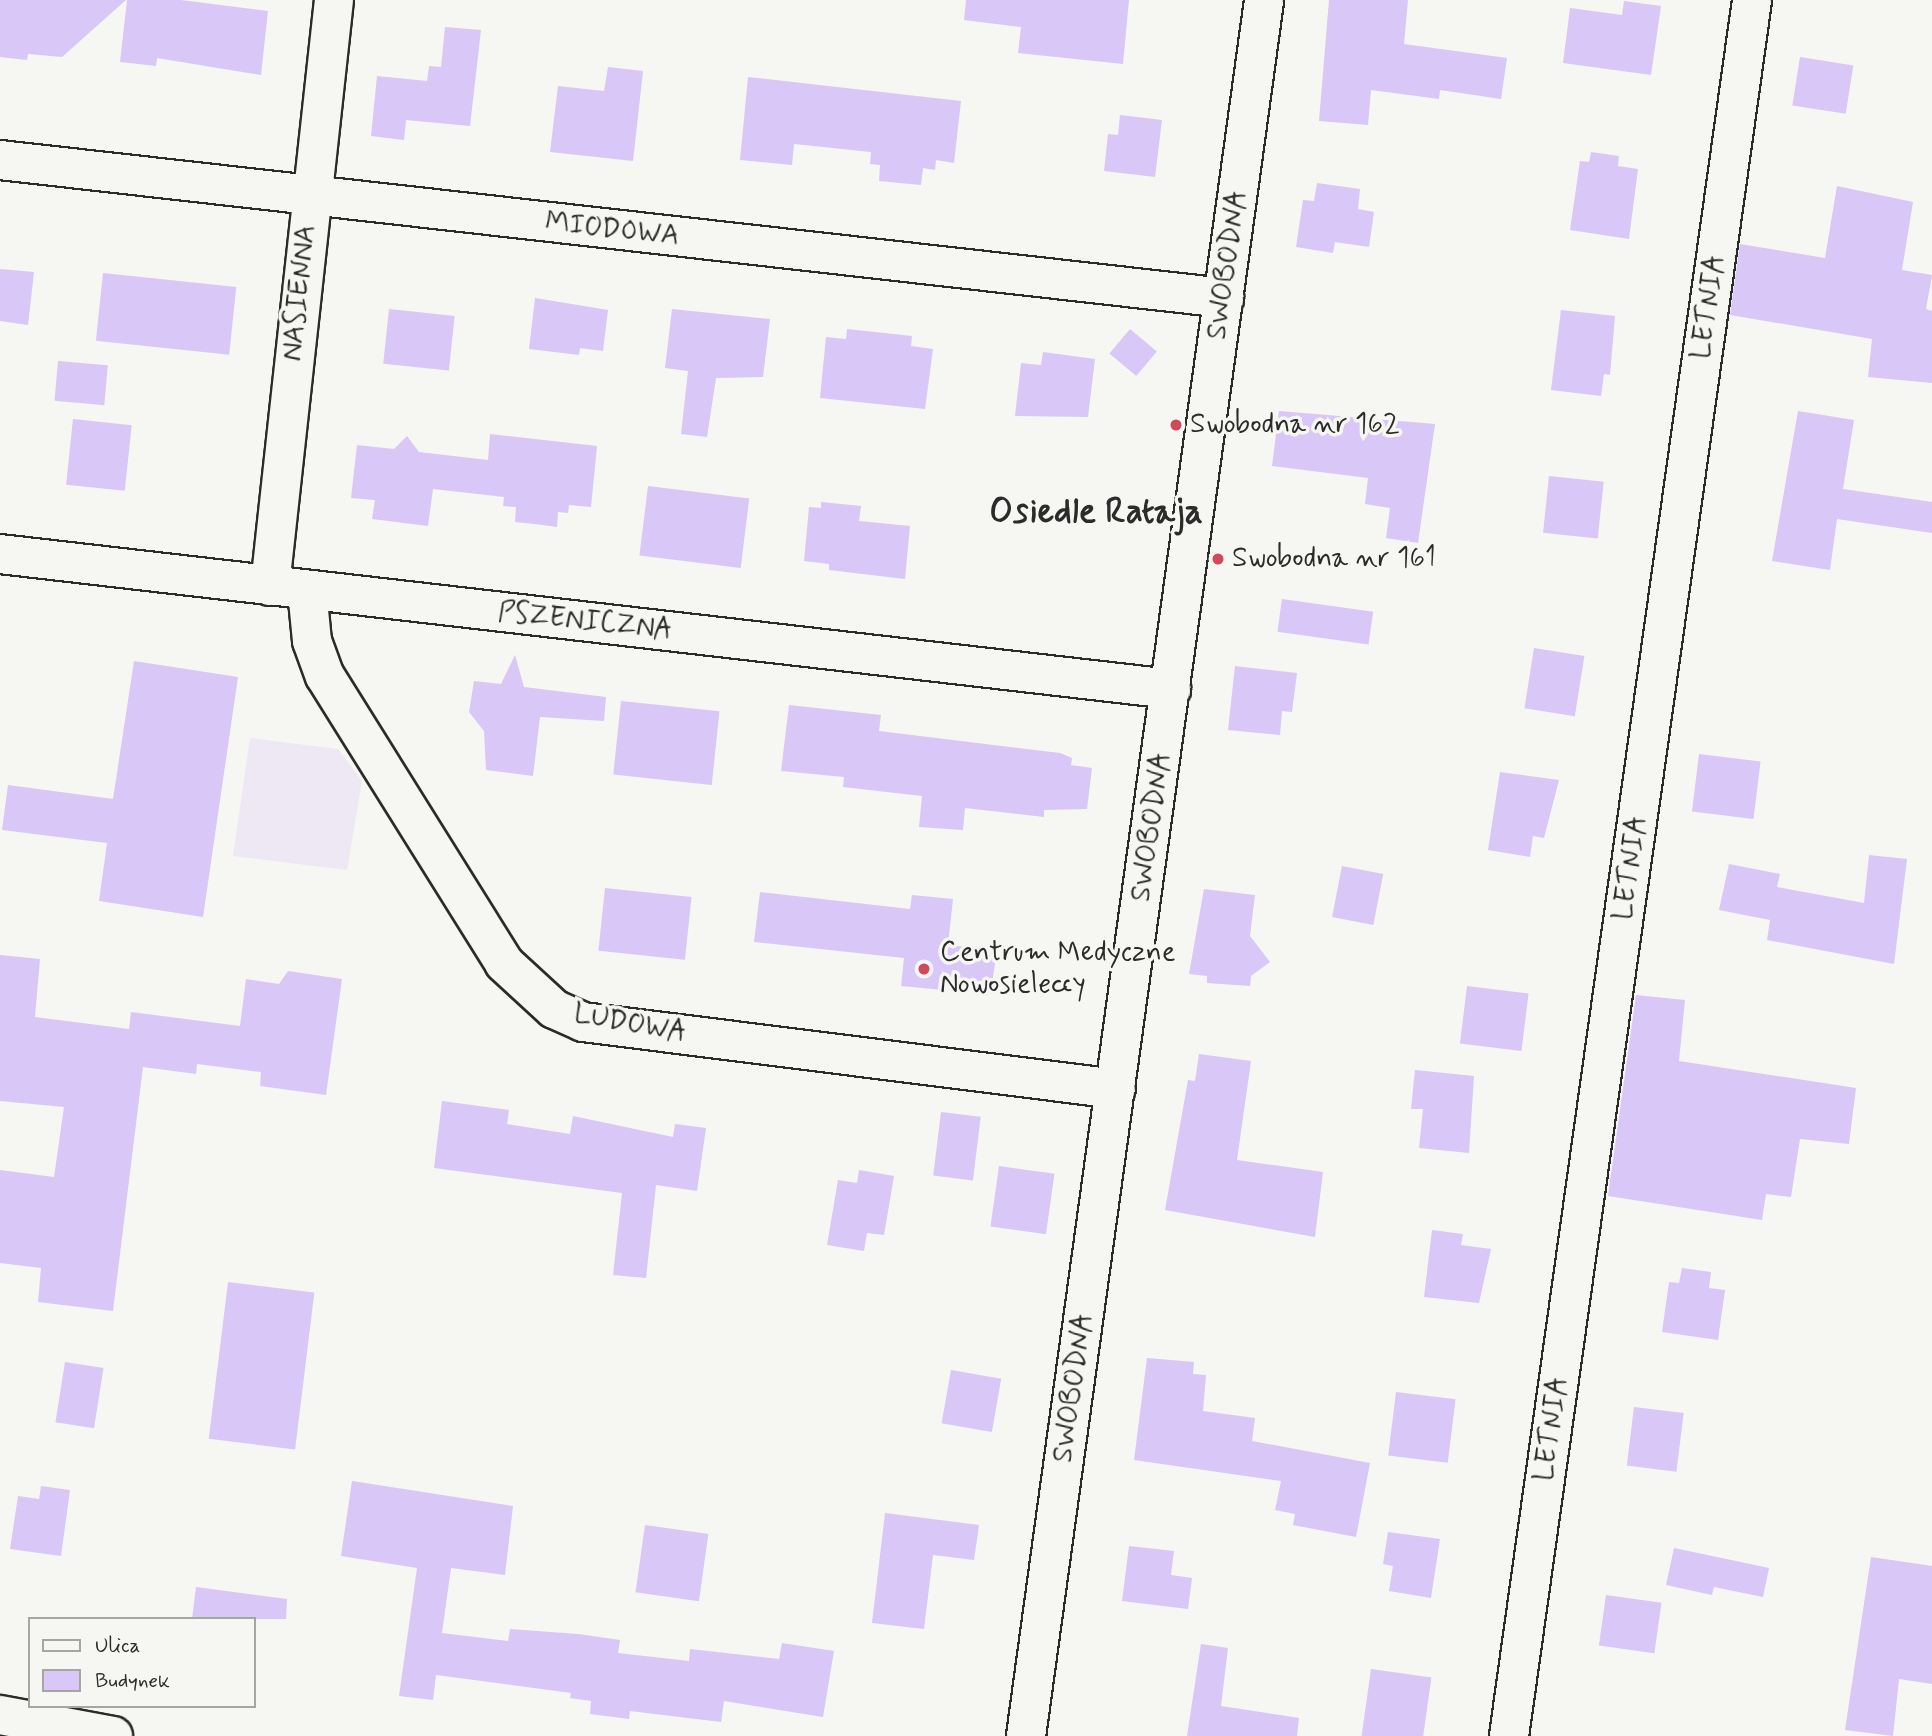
<!DOCTYPE html>
<style>
body{margin:0}
#map{position:relative;width:1932px;height:1736px;overflow:hidden;background:#f6f6f2;font-family:Mynerve,sans-serif}
div>[style]{position:absolute}
[style*='--x']{left:calc(var(--x)*1px);top:calc(var(--y)*1px);width:calc(var(--w)*1px);rotate:calc(var(--a)*1deg)}
.built>*{inset:0;background:#ede8f4}
.building>*{inset:0;background:#d9c7f8;transform-origin:0 0}
.roads{filter:drop-shadow(2px 0 #2b2b2b) drop-shadow(-2px 0 #2b2b2b) drop-shadow(0 2px #2b2b2b) drop-shadow(0 -2px #2b2b2b)}
.minor>*{height:38px;margin:-19px;padding:0 19px;transform-origin:19px;border-radius:19px;background:#f6f6f2}
.dots>*{width:19px;height:19px;translate:-50% -50%;box-sizing:border-box;border:4px solid #f6f6f2;border-radius:50%}
span{translate:-50% -50%;white-space:nowrap;text-align:center;line-height:1.15;-webkit-text-stroke:7px #f6f6f2;paint-order:stroke}
.street-label{font-size:28px;color:#2b2b2b}
.poi-label{font-size:28px;color:#2b2b2b}
.left{translate:0 -50%;text-align:left}
.district-label{font-size:35px;color:#2b2b2b;font-weight:700}
.legend{position:absolute;left:28px;top:1617px;width:228px;height:91px;box-sizing:border-box;background:#f6f6f2;border:2px solid #a5a5a2;margin:0;padding:9px 12px;list-style:none;font-size:21px;color:#2b2b2b}
.legend li{display:flex;align-items:center;gap:14px;height:35px}
.legend b{width:35px;border:2px solid #a5a5a2}
</style>
<div id="map">
<div class="built">
<div style="clip-path:polygon(250px 738px,338px 749px,362px 781px,347px 870px,233px 856px)"></div>
</div>
<div class="building">
<div style="clip-path:polygon(0 0,126px 0,62px 57px,28px 54px,27px 60px,0 57px)"></div>
<div style="clip-path:polygon(127px 0,181px 0,268px 11px,261px 75px,157px 58px,156px 66px,120px 62px)"></div>
<div style="clip-path:polygon(966px 0,1129px 0,1123px 64px,1018px 53px,1021px 27px,964px 20px)"></div>
<div style="clip-path:polygon(1329px 0,1408px 0,1404px 44px,1507px 58px,1501px 99px,1440px 90px,1439px 99px,1371px 90px,1368px 125px,1319px 121px)"></div>
<div style="clip-path:polygon(1624px 1px,1661px 6px,1651px 75px,1563px 63px,1570px 8px,1622px 15px)"></div>
<div style="clip-path:polygon(445px 27px,481px 30px,470px 126px,406px 120px,404px 140px,371px 136px,377px 76px,427px 81px,429px 66px,441px 67px)"></div>
<div style="left:1800px;top:57px;width:54px;height:49px;rotate:9deg"></div>
<div style="clip-path:polygon(608px 67px,643px 71px,633px 161px,550px 152px,558px 86px,604px 91px)"></div>
<div style="clip-path:polygon(748px 77px,961px 101px,954px 163px,936px 160px,935px 170px,923px 168px,921px 185px,879px 181px,880px 165px,870px 164px,871px 152px,794px 144px,792px 165px,740px 160px)"></div>
<div style="clip-path:polygon(1120px 115px,1162px 120px,1155px 177px,1104px 171px,1108px 134px,1118px 135px)"></div>
<div style="clip-path:polygon(1591px 152px,1619px 156px,1618px 166px,1638px 169px,1629px 239px,1570px 230px,1580px 161px,1589px 162px)"></div>
<div style="clip-path:polygon(1317px 183px,1360px 189px,1358px 209px,1374px 212px,1369px 247px,1335px 242px,1333px 253px,1296px 247px,1303px 200px,1314px 201px)"></div>
<div style="clip-path:polygon(1837px 186px,1913px 202px,1902px 270px,1932px 275px,1926px 309px,1932px 311px,1932px 383px,1868px 377px,1872px 339px,1730px 315px,1740px 244px,1825px 258px)"></div>
<div style="clip-path:polygon(0 269px,34px 272px,28px 325px,0 321px)"></div>
<div style="left:103px;top:273px;width:134px;height:68px;rotate:6deg"></div>
<div style="clip-path:polygon(535px 298px,608px 310px,603px 351px,580px 348px,579px 355px,529px 349px)"></div>
<div style="left:389px;top:309px;width:66px;height:55px;rotate:6deg"></div>
<div style="clip-path:polygon(672px 309px,770px 319px,763px 377px,716px 378px,707px 437px,681px 434px,688px 371px,665px 368px)"></div>
<div style="clip-path:polygon(1561px 310px,1615px 316px,1610px 375px,1604px 374px,1601px 396px,1551px 390px)"></div>
<div style="clip-path:polygon(847px 329px,912px 336px,911px 346px,933px 349px,925px 409px,820px 398px,826px 337px,846px 339px)"></div>
<div style="left:1130px;top:329px;width:35px;height:32px;rotate:40deg"></div>
<div style="clip-path:polygon(1043px 352px,1095px 359px,1088px 417px,1015px 416px,1021px 363px,1041px 365px)"></div>
<div style="left:58px;top:361px;width:50px;height:40px;rotate:5deg"></div>
<div style="clip-path:polygon(1279px 411px,1435px 424px,1418px 543px,1386px 538px,1390px 508px,1365px 504px,1368px 478px,1272px 466px)"></div>
<div style="clip-path:polygon(1798px 411px,1854px 420px,1843px 489px,1932px 502px,1932px 533px,1837px 519px,1830px 570px,1772px 561px)"></div>
<div style="left:73px;top:419px;width:59px;height:66px;rotate:6deg"></div>
<div style="clip-path:polygon(490px 434px,597px 446px,591px 507px,569px 505px,568px 513px,558px 512px,557px 527px,535px 524px,515px 522px,516px 507px,503px 506px,504px 497px,433px 489px,428px 526px,372px 519px,375px 500px,351px 498px,357px 445px,394px 449px,407px 436px,419px 452px,488px 460px)"></div>
<div style="left:1549px;top:476px;width:55px;height:57px;rotate:6deg"></div>
<div style="left:648px;top:486px;width:102px;height:70px;rotate:7deg"></div>
<div style="clip-path:polygon(821px 502px,861px 506px,859px 521px,910px 526px,905px 579px,829px 570px,829px 564px,804px 561px,809px 507px,821px 508px)"></div>
<div style="left:1282px;top:599px;width:92px;height:33px;rotate:8deg"></div>
<div style="left:1534px;top:648px;width:51px;height:61px;rotate:9deg"></div>
<div style="clip-path:polygon(515px 655px,524px 687px,606px 697px,604px 721px,540px 717px,533px 776px,486px 770px,484px 731px,469px 712px,474px 681px,501px 684px)"></div>
<div style="clip-path:polygon(134px 661px,238px 677px,203px 917px,99px 901px,107px 843px,2px 830px,8px 785px,113px 799px)"></div>
<div style="clip-path:polygon(1235px 666px,1297px 673px,1292px 712px,1282px 711px,1280px 735px,1228px 730px)"></div>
<div style="left:621px;top:701px;width:99px;height:74px;rotate:6deg"></div>
<div style="clip-path:polygon(789px 705px,881px 715px,879px 731px,1060px 753px,1072px 758px,1071px 765px,1092px 768px,1087px 809px,1044px 810px,1044px 817px,965px 808px,963px 830px,919px 827px,922px 796px,843px 787px,844px 777px,781px 771px)"></div>
<div style="left:1699px;top:754px;width:62px;height:58px;rotate:7deg"></div>
<div style="clip-path:polygon(1500px 772px,1559px 780px,1544px 838px,1533px 836px,1530px 857px,1488px 850px)"></div>
<div style="clip-path:polygon(1869px 855px,1907px 859px,1894px 964px,1767px 940px,1770px 920px,1719px 910px,1729px 864px,1780px 874px,1777px 887px,1864px 903px)"></div>
<div style="left:1342px;top:866px;width:42px;height:52px;rotate:11deg"></div>
<div style="left:605px;top:888px;width:87px;height:63px;rotate:6deg"></div>
<div style="clip-path:polygon(1204px 889px,1255px 895px,1250px 936px,1270px 962px,1251px 976px,1250px 986px,1207px 983px,1207px 976px,1189px 974px)"></div>
<div style="clip-path:polygon(760px 892px,910px 909px,912px 895px,953px 899px,948px 945px,997px 950px,992px 984px,944px 979px,943px 990px,901px 986px,904px 958px,754px 942px)"></div>
<div style="clip-path:polygon(0 955px,40px 959px,35px 1017px,129px 1029px,131px 1012px,240px 1026px,246px 979px,279px 984px,288px 971px,342px 979px,326px 1095px,260px 1086px,261px 1072px,197px 1064px,196px 1074px,143px 1067px,113px 1311px,38px 1302px,41px 1268px,0 1263px,0 1170px,54px 1177px,64px 1107px,0 1101px)"></div>
<div style="left:1467px;top:986px;width:62px;height:58px;rotate:7deg"></div>
<div style="clip-path:polygon(1636px 995px,1685px 1000px,1679px 1061px,1856px 1088px,1849px 1144px,1800px 1139px,1791px 1197px,1766px 1194px,1762px 1220px,1608px 1196px)"></div>
<div style="clip-path:polygon(1199px 1054px,1251px 1061px,1237px 1160px,1323px 1172px,1315px 1237px,1165px 1210px,1188px 1080px,1195px 1081px)"></div>
<div style="clip-path:polygon(1415px 1070px,1474px 1076px,1469px 1153px,1419px 1148px,1423px 1109px,1411px 1109px)"></div>
<div style="clip-path:polygon(442px 1101px,509px 1110px,507px 1124px,570px 1134px,573px 1116px,673px 1137px,675px 1124px,706px 1128px,697px 1191px,656px 1185px,646px 1278px,613px 1275px,622px 1193px,434px 1168px)"></div>
<div style="left:941px;top:1112px;width:40px;height:64px;rotate:7deg"></div>
<div style="left:999px;top:1166px;width:56px;height:61px;rotate:8deg"></div>
<div style="clip-path:polygon(859px 1170px,894px 1176px,884px 1235px,867px 1233px,864px 1251px,827px 1245px,838px 1180px,857px 1183px)"></div>
<div style="clip-path:polygon(1432px 1230px,1463px 1234px,1461px 1245px,1491px 1249px,1479px 1303px,1424px 1297px)"></div>
<div style="clip-path:polygon(1682px 1268px,1711px 1272px,1709px 1288px,1725px 1290px,1718px 1340px,1662px 1332px,1669px 1282px,1679px 1283px)"></div>
<div style="left:228px;top:1282px;width:87px;height:158px;rotate:7deg"></div>
<div style="clip-path:polygon(1147px 1358px,1194px 1362px,1193px 1374px,1206px 1375px,1203px 1411px,1255px 1418px,1252px 1441px,1370px 1463px,1356px 1537px,1293px 1525px,1295px 1514px,1275px 1510px,1281px 1481px,1134px 1460px)"></div>
<div style="left:65px;top:1362px;width:39px;height:61px;rotate:9deg"></div>
<div style="left:951px;top:1370px;width:51px;height:54px;rotate:10deg"></div>
<div style="left:1396px;top:1392px;width:60px;height:64px;rotate:7deg"></div>
<div style="left:1634px;top:1407px;width:50px;height:59px;rotate:7deg"></div>
<div style="clip-path:polygon(352px 1481px,513px 1506px,505px 1575px,451px 1568px,442px 1633px,508px 1641px,510px 1629px,578px 1634px,620px 1640px,618px 1653px,689px 1661px,690px 1649px,779px 1659px,782px 1643px,834px 1651px,823px 1717px,724px 1701px,721px 1722px,630px 1711px,629px 1719px,590px 1714px,591px 1701px,570px 1698px,571px 1693px,436px 1675px,433px 1700px,399px 1696px,417px 1568px,341px 1556px)"></div>
<div style="clip-path:polygon(41px 1486px,70px 1490px,61px 1556px,10px 1549px,18px 1496px,39px 1499px)"></div>
<div style="clip-path:polygon(885px 1513px,979px 1525px,974px 1560px,933px 1555px,924px 1629px,872px 1623px)"></div>
<div style="left:645px;top:1525px;width:64px;height:68px;rotate:8deg"></div>
<div style="clip-path:polygon(1388px 1532px,1440px 1539px,1431px 1598px,1389px 1591px,1393px 1566px,1383px 1564px)"></div>
<div style="clip-path:polygon(1129px 1546px,1174px 1551px,1171px 1575px,1192px 1578px,1188px 1609px,1122px 1601px)"></div>
<div style="clip-path:polygon(1674px 1548px,1769px 1568px,1763px 1597px,1714px 1587px,1712px 1595px,1666px 1585px)"></div>
<div style="clip-path:polygon(1871px 1557px,1932px 1566px,1932px 1684px,1899px 1679px,1893px 1736px,1845px 1730px)"></div>
<div style="clip-path:polygon(196px 1587px,287px 1599px,286px 1619px,192px 1619px)"></div>
<div style="left:1606px;top:1595px;width:56px;height:51px;rotate:8deg"></div>
<div style="clip-path:polygon(1201px 1644px,1228px 1648px,1221px 1706px,1299px 1718px,1297px 1736px,1187px 1736px)"></div>
<div style="left:1371px;top:1669px;width:61px;height:68px;rotate:8deg"></div>
</div>
<div class="roads">
<div class="minor">
<div style="--x:0;--y:160;--w:1232;--a:6.43"></div>
<div style="--x:0;--y:554;--w:1179;--a:6.58"></div>
<div style="--x:270;--y:586;--w:589;--a:-83.77"></div>
<div style="--x:307;--y:590;--w:51;--a:84.4"></div>
<div style="--x:312;--y:641;--w:37;--a:70"></div>
<div style="--x:325;--y:676;--w:338;--a:58"></div>
<div style="--x:504;--y:963;--w:68;--a:42.6"></div>
<div style="--x:554;--y:1009;--w:32;--a:24"></div>
<div style="--x:583;--y:1022;--w:537;--a:7.16"></div>
<div style="--x:0;--y:1715;--w:115;--a:10.5"></div>
<div style="--x:1026;--y:1736;--w:1752;--a:-82.19"></div>
<div style="--x:1509;--y:1736;--w:1753;--a:-82.03"></div>
</div>
</div>
<div class="dots">
<div style="left:1176px;top:425px;background:#d1495b"></div>
<div style="left:1218px;top:559px;background:#d1495b"></div>
<div style="left:924px;top:969px;background:#d1495b"></div>
</div>
<div class="street-label">
<span style="left:612px;top:230px;rotate:6deg">MIODOWA</span>
<span style="left:1228px;top:265px;rotate:-82deg">SWOBODNA</span>
<span style="left:300px;top:293px;rotate:-84deg">NASIENNA</span>
<span style="left:1709px;top:307px;rotate:-82deg">LETNIA</span>
<span style="left:585px;top:622px;rotate:6deg">PSZENICZNA</span>
<span style="left:1152px;top:827px;rotate:-82deg">SWOBODNA</span>
<span style="left:1631px;top:868px;rotate:-82deg">LETNIA</span>
<span style="left:630px;top:1024px;rotate:10deg">LUDOWA</span>
<span style="left:1074px;top:1388px;rotate:-82deg">SWOBODNA</span>
<span style="left:1552px;top:1429px;rotate:-82deg">LETNIA</span>
</div>
<div class="poi-label">
<span class="left" style="left:1190px;top:425px">Swobodna nr 162</span>
<span class="left" style="left:1232px;top:559px">Swobodna nr 161</span>
<span class="left" style="left:940px;top:969px">Centrum Medyczne<br>Nowosieleccy</span>
</div>
<div class="district-label">
<span style="left:1096px;top:512px">Osiedle Rataja</span>
</div>
<ul class="legend">
<li><b style="height:9px;background:#f6f6f2"></b>Ulica</li>
<li><b style="height:19px;background:#d9c7f8"></b>Budynek</li>
</ul>
</div>
